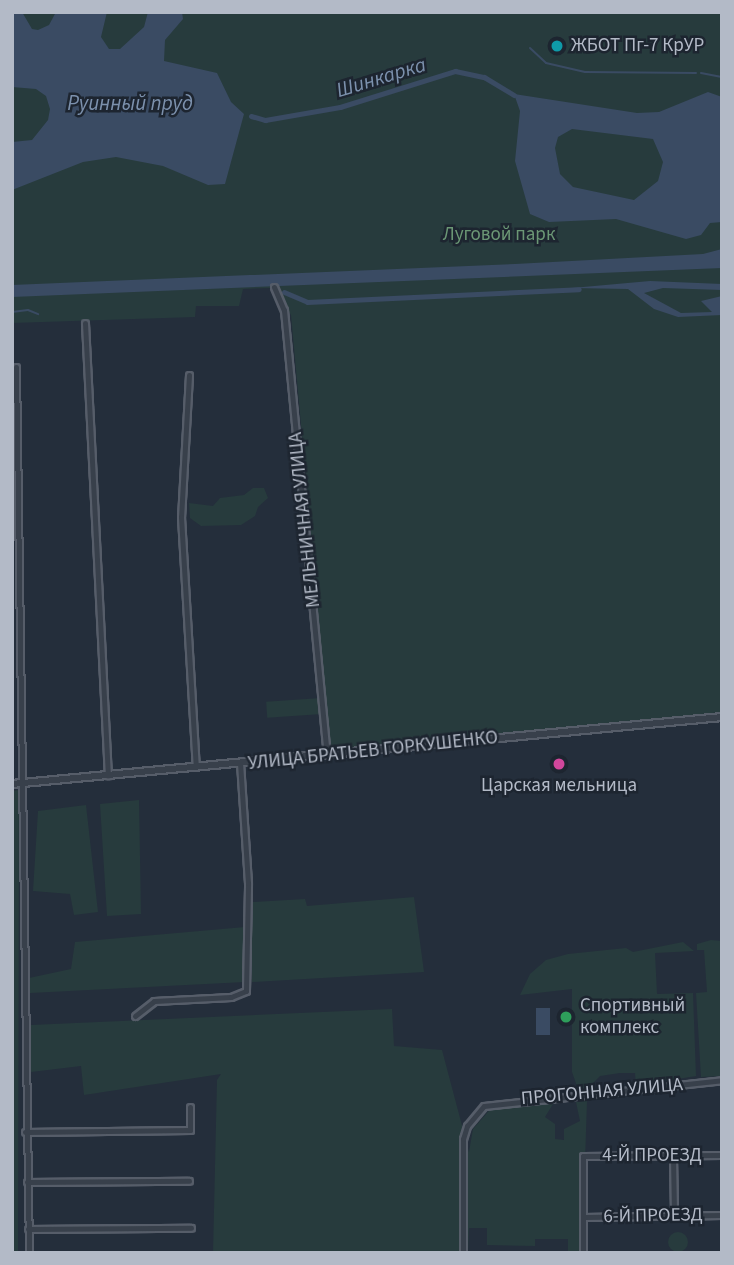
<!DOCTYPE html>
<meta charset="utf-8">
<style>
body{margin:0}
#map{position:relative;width:734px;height:1265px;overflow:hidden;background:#242e3b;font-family:"Source Sans 3",sans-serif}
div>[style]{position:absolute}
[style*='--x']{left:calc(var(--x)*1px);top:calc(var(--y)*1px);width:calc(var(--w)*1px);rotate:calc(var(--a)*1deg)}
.green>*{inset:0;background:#273b3d;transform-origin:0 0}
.round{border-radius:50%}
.water>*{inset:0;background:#3a4b63;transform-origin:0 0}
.stream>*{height:2px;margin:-1px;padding:0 1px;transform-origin:1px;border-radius:1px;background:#3a4b63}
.canal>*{height:5px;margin:-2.5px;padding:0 2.5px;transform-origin:2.5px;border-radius:2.5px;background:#3a4b63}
.roads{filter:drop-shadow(2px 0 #565d69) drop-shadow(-2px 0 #565d69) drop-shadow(0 2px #565d69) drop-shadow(0 -2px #565d69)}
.minor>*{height:5px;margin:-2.5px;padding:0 2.5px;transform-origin:2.5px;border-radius:2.5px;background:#38404b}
.tertiary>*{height:6px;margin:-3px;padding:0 3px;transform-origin:3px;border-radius:3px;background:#38404b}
.dots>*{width:19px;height:19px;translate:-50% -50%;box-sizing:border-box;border:4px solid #1d2530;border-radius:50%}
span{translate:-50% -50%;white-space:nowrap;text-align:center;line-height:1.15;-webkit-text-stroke:5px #1d2530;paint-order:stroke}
.poi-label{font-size:19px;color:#b3bac7}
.left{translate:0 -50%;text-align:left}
.park-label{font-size:19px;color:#6b9775}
.street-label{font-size:19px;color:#b3bac7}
.water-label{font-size:21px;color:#7c91ad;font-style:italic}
.frame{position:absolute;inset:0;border:14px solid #b3bac7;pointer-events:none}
</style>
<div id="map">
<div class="green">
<div style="clip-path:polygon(12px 12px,722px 12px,722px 712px,331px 752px,291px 315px,271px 288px,243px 289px,239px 306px,196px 306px,195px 317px,12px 323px)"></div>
<div style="clip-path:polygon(253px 488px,264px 488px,268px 498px,258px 507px,255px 516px,241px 525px,201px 526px,190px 518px,189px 503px,213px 506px,220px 498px,244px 495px)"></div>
<div style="left:321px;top:698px;width:16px;height:55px;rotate:86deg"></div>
<div style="clip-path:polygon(19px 790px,18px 1253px,12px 1253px,12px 791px)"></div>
<div style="clip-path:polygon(139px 800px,141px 914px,107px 916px,100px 804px)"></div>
<div style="clip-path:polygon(86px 805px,98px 912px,74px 915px,70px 894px,33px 891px,38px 811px)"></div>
<div style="clip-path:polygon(414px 897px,424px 972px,252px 982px,252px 902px,305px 899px,307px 906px)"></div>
<div style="clip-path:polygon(245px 927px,245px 982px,30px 993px,29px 978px,71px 969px,75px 942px)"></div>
<div style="clip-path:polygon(711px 940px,722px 941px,722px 1076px,701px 1077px,696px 993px,707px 992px,704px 950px,697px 950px,697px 944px)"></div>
<div style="clip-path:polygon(683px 942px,694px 951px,655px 953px,657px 994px,693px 993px,696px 1076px,636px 1086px,635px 1073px,620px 1073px,600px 1076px,589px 1087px,578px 1089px,572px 1072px,572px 989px,520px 995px,530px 974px,546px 960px,568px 954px,626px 948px,633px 952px)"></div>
<div style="clip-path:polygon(392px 1009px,394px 1046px,442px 1050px,469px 1152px,473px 1129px,494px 1105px,553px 1104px,545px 1117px,555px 1124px,555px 1139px,564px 1140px,564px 1129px,580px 1121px,576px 1102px,587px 1101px,582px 1253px,568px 1253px,568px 1239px,535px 1239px,535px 1246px,487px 1245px,487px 1228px,469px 1228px,468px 1253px,213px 1253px,217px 1080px,221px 1074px,84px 1095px,81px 1066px,31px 1072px,31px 1025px)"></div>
<div class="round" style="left:668px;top:1232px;width:20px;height:20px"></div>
</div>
<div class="water">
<div style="clip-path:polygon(12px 12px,22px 12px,32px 29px,38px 30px,49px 25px,56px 12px,107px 12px,101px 37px,109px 49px,120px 49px,144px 27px,148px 12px,182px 12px,183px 19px,165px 40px,164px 61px,217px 73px,231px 102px,244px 114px,225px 184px,208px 185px,163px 166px,116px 157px,83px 162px,12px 190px,12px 142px,32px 140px,48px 120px,50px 109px,46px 96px,36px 89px,12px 87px)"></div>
<div style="clip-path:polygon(evenodd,708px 92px,722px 97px,722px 222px,710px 223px,701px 235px,686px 239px,616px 219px,549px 222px,530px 214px,515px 161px,520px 111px,514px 94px,637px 113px,659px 112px,708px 92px,572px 129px,653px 139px,663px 162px,658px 181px,634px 200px,573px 187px,560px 174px,555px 148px,558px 137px,572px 129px)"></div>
<div style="clip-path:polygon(722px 249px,722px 268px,12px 297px,12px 285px,515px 264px,703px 254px)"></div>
<div style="clip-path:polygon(650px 281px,722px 284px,722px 290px,663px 288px,644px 293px,681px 313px,712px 312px,701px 301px,722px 296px,722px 315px,678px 317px,654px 309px,628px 289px,572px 288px)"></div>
<div style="left:536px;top:1008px;width:14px;height:27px"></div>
</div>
<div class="stream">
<div style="--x:530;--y:48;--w:22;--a:43"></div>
<div style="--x:546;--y:63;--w:40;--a:13"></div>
<div style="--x:585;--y:72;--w:111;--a:0.5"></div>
<div style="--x:701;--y:73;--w:21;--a:11"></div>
<div style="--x:12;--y:312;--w:16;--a:-7"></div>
<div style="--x:28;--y:310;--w:11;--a:22"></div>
</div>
<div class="canal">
<div style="--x:251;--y:116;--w:15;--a:16"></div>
<div style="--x:265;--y:120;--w:76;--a:-9.8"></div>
<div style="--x:340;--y:107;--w:121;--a:-17.4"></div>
<div style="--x:455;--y:71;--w:30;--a:12"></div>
<div style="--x:484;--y:77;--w:35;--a:31"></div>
<div style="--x:284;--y:292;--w:25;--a:23"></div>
<div style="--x:307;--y:302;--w:272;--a:-2.7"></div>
</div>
<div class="roads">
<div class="minor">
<div style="--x:274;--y:287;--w:25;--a:67"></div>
<div style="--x:284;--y:310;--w:447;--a:84.5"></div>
<div style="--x:85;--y:323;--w:453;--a:87.1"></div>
<div style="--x:16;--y:367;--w:886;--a:89.16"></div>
<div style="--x:189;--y:375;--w:142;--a:93.2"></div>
<div style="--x:181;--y:517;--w:250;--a:86.6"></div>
<div style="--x:135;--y:1016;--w:24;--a:-38"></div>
<div style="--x:154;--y:1001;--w:77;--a:-3"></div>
<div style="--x:231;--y:997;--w:16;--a:-22"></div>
<div style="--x:246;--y:991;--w:108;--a:-88.9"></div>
<div style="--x:248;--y:883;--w:120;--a:-93.8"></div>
<div style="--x:25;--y:1132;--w:165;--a:-0.7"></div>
<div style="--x:190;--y:1130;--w:23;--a:-90"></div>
<div style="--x:673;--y:1156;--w:59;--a:89"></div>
<div style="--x:27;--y:1182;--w:162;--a:-0.4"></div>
<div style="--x:584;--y:1217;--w:138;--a:-0.8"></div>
<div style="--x:28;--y:1229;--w:163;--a:-0.4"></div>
<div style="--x:463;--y:1253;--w:114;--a:-90"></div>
<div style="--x:463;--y:1139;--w:14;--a:-73"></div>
<div style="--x:467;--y:1126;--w:26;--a:-50"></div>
<div style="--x:484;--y:1106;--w:239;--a:-6.2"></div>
<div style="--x:583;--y:1253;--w:97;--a:-90"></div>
<div style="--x:583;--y:1156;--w:139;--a:-0.4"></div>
</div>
<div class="tertiary">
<div style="--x:12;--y:784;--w:713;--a:-5.39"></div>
</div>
</div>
<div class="dots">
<div style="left:557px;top:46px;background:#0f9aa8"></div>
<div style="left:559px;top:764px;background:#d1479c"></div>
<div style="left:566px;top:1017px;background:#2e9e5b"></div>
</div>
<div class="poi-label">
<span class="left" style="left:571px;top:46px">ЖБОТ Пг-7 КрУР</span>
<span style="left:559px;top:786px">Царская мельница</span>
<span class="left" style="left:580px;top:1017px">Спортивный<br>комплекс</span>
</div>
<div class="park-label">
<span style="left:499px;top:235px">Луговой парк</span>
</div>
<div class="street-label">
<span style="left:305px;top:520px;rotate:-96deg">МЕЛЬНИЧНАЯ УЛИЦА</span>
<span style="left:373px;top:751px;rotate:-6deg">УЛИЦА БРАТЬЕВ ГОРКУШЕНКО</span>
<span style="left:602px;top:1092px;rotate:-5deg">ПРОГОННАЯ УЛИЦА</span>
<span style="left:652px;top:1156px">4-Й ПРОЕЗД</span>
<span style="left:653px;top:1216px;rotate:-1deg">6-Й ПРОЕЗД</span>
</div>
<div class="water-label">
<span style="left:381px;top:77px;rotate:-17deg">Шинкарка</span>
<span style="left:130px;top:103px">Руинный пруд</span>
</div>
<div class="frame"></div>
</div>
